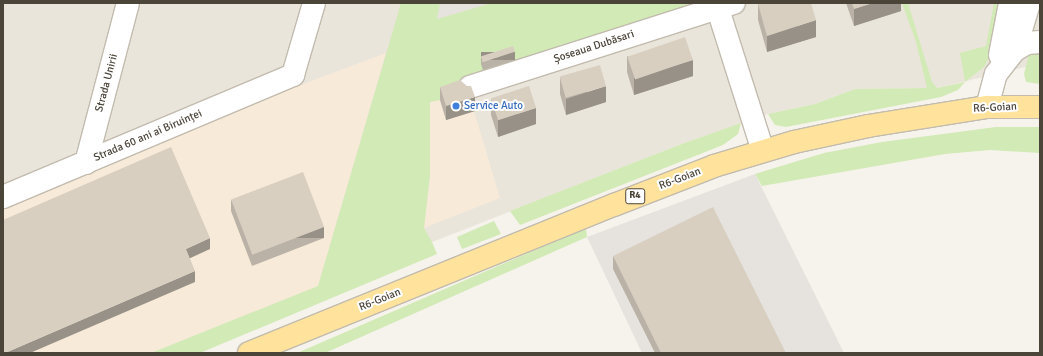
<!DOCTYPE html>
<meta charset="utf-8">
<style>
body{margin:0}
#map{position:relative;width:1043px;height:356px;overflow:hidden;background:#f6f3ec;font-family:Signika,sans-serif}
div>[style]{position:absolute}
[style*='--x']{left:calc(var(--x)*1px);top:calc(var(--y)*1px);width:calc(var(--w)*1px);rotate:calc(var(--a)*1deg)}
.residential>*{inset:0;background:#eae5da}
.commercial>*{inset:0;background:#f7ead8}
.industrial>*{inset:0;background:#e6e2dd}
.green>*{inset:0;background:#d2eab5}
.roads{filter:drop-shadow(1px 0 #c2bbae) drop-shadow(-1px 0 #c2bbae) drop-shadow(0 1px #c2bbae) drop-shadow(0 -1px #c2bbae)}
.minor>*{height:22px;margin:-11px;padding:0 11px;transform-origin:11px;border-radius:11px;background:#fff}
.major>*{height:22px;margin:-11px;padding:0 11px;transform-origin:11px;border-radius:11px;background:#ffe39c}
.wall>*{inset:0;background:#bab2a6}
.shaded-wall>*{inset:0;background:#979187;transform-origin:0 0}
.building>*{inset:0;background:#d8cfc1;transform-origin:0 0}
.dots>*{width:11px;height:11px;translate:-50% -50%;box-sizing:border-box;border:2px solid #fff;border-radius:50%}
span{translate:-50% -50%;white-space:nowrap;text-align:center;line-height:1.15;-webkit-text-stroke:4px #fff;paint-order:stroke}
.shield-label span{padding:1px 3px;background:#fff;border:1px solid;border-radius:3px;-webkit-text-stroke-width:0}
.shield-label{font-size:10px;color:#4b4439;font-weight:700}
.street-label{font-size:11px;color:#4b4439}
.shop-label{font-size:11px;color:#366cbe}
.left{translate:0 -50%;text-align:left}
.frame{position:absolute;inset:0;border:4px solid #4b4439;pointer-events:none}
</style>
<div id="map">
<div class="residential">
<div style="clip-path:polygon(3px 3px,1040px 3px,1040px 67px,1025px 67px,937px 88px,855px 89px,815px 104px,768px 114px,679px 145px,150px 353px,3px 353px)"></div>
</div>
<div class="commercial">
<div style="clip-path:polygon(386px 53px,318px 286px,151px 353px,3px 353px,3px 203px,253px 103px)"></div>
<div style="clip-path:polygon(468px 91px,500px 198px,424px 228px,430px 175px,430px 102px)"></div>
</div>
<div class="industrial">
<div style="clip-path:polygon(440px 3px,492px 3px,436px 19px)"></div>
<div style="clip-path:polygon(755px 174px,844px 353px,642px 353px,587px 237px)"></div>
</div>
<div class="green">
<div style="clip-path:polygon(401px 3px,440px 3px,437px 19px,492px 3px,706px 3px,440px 100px,430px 102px,430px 175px,424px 228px,432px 242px,437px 254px,200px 353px,151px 353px,318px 286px)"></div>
<div style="clip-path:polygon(902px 3px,908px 3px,932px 82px,937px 88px,965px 82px,960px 53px,986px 46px,994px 3px,1001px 3px,990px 56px,984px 67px,965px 82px,958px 90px,941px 97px,786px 127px,775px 125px,768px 114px,815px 104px,855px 89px,927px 88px,916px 42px)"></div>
<div style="clip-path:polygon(1029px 54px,1040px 54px,1040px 84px,1026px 82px,1024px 74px)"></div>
<div style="clip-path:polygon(741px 123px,738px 134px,723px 145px,520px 225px,510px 211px,679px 145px)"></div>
<div style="clip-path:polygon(996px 127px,1040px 127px,1040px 153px,990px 150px,945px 154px,762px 186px,755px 174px,824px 153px,882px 142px)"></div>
<div style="clip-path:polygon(494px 221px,501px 234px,462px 249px,457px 237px)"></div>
<div style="clip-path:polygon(586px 228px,587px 237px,325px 353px,297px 353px)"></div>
</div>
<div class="roads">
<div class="minor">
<div style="--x:716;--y:3;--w:155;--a:72.4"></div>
<div style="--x:1015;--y:50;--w:14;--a:-30"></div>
<div style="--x:1027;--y:43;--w:13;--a:-4"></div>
<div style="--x:1000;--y:55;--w:53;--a:-79.1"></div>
<div style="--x:470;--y:87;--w:277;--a:-17.7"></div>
<div style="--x:987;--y:107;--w:34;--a:-75"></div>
<div style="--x:996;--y:74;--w:31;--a:-52"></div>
<div style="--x:1015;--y:50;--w:49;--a:-73.4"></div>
<div style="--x:86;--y:163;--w:165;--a:-75.3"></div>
<div style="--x:3;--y:197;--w:315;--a:-22.8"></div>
<div style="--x:293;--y:75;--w:75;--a:-73.7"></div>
</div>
<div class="major">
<div style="--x:249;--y:353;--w:394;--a:-22.1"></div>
<div style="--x:614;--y:205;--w:107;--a:-21.3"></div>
<div style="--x:714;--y:166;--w:84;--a:-16.7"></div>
<div style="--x:794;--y:142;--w:76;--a:-12.2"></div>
<div style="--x:868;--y:126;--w:121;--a:-9.1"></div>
<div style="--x:987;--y:107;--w:53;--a:0"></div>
</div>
</div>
<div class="wall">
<div style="clip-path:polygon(846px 3px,901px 3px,901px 11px,854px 26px)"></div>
<div style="clip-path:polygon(758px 4px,816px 37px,767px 52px,758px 20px)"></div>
<div style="clip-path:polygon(481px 56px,515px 60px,483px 70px,481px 64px)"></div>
<div style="clip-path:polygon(627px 56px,693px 76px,634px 95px,627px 72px)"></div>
<div style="clip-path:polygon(560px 77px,606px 102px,566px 115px,560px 94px)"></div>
<div style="clip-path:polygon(440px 87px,475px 111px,446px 120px,440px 100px)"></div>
<div style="clip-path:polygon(491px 99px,536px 124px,498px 137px,491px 115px)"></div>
<div style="clip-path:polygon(231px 200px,324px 238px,252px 266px,231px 211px)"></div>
<div style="clip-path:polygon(613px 256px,786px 353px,655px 353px,613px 269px)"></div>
</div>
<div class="shaded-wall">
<div style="clip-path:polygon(873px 3px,901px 3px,901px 11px,854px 26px,854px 9px)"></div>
<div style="clip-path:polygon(816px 20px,816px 37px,767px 52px,767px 36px)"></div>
<div style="left:515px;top:52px;width:8px;height:34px;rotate:90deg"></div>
<div style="clip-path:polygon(693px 60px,693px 76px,634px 95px,634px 78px)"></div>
<div style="clip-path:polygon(606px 86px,606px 102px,566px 115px,566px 99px)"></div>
<div style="clip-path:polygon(475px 97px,475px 111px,446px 120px,446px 106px)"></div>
<div style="clip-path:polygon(536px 108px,536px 124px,498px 137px,498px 120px)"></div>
<div style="left:324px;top:227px;width:11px;height:77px;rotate:90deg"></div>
<div style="clip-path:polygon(210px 238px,210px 249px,186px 260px,186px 249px)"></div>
<div style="clip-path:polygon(195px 271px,195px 282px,30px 353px,5px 353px)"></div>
</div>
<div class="building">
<div style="clip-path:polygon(761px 3px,811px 3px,816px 20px,767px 36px,758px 4px)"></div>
<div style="clip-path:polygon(852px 3px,873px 3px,854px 9px)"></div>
<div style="left:685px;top:37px;width:24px;height:61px;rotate:71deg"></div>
<div style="left:513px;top:46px;width:6px;height:34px;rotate:72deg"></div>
<div style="left:600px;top:65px;width:22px;height:42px;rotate:74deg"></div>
<div style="clip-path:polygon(460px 80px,467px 86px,471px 86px,475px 97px,446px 106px,440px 87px)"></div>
<div style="left:529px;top:86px;width:23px;height:40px;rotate:72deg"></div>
<div style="clip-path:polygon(171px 147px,210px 238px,186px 249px,195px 271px,5px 353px,3px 353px,3px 220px)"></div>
<div style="left:303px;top:172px;width:59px;height:77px;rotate:69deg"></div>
<div style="clip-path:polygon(713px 207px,786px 353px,661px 353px,613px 256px)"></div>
</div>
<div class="dots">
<div style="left:456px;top:106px;background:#3f7fe0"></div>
</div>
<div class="shield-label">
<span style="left:635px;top:196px">R4</span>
</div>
<div class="street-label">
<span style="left:594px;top:47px;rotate:-18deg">Șoseaua Dubăsari</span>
<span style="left:107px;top:83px;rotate:-75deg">Strada Unirii</span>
<span style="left:995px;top:108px;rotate:-3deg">R6-Goian</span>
<span style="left:148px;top:136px;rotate:-23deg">Strada 60 ani ai Biruinței</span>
<span style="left:680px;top:179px;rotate:-21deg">R6-Goian</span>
<span style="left:380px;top:300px;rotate:-22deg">R6-Goian</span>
</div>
<div class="shop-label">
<span class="left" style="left:464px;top:106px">Service Auto</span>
</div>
<div class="frame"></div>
</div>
